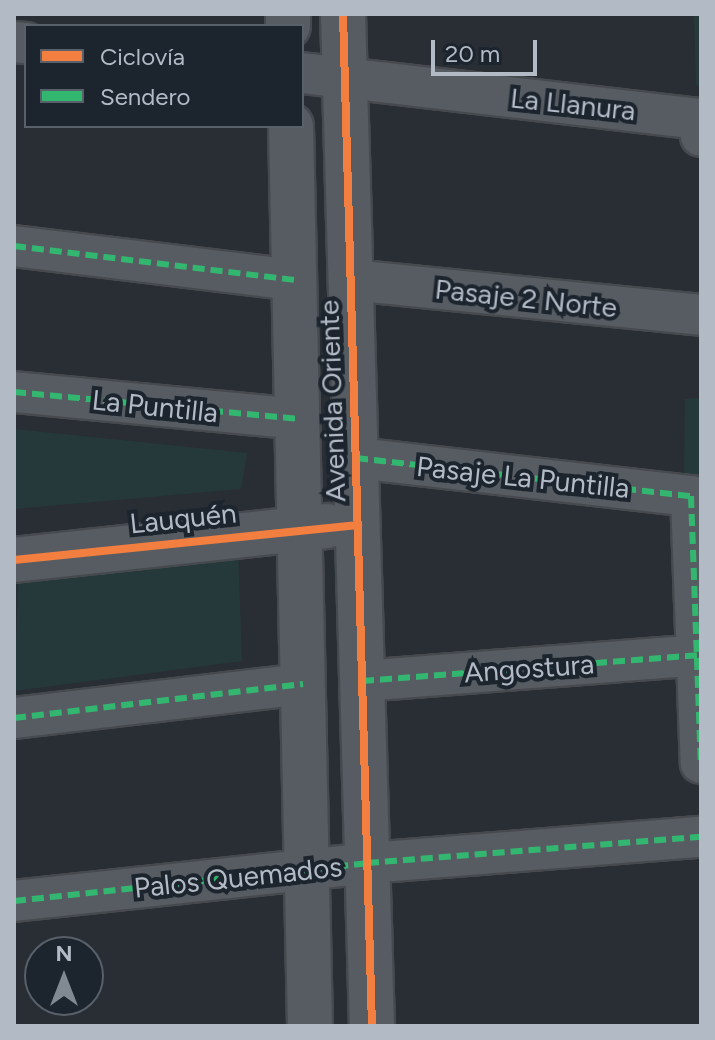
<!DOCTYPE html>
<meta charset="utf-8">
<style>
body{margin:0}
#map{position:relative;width:715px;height:1040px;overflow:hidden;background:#282e34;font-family:Figtree,sans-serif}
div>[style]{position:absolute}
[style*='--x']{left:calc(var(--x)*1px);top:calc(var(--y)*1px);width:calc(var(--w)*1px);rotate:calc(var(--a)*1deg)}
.green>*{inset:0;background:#26393a}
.roads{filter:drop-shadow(2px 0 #464a4f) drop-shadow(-2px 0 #464a4f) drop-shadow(0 2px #464a4f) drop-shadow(0 -2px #464a4f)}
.minor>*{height:40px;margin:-20px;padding:0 20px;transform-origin:20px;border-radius:20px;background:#575c62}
.tertiary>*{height:44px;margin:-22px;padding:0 22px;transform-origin:22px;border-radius:22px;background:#575c62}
.quiet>*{height:6px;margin-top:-3px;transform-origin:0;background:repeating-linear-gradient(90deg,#33b770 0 12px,transparent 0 18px)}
.cycleway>*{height:8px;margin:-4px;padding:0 4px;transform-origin:4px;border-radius:4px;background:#f27e40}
span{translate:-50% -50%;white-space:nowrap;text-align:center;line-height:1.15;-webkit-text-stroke:8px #1c242e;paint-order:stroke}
.street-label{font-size:28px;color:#b1bac5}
.frame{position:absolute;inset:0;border:16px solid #b1bac5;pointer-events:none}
.legend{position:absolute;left:24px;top:24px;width:280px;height:104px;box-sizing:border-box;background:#1c242e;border:2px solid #58606a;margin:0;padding:10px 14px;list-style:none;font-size:24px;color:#b1bac5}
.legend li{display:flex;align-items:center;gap:16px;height:40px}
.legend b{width:40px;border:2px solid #58606a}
.north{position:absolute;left:24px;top:936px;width:80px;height:80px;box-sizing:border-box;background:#1c242e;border:2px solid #58606a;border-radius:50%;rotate:0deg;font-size:22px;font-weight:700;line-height:32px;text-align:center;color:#b1bac5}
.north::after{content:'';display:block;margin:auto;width:28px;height:36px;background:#818992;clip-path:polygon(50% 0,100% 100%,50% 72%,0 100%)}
.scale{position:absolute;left:431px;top:40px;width:106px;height:36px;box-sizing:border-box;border:4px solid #b1bac5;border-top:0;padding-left:10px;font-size:24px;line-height:28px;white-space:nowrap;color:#b1bac5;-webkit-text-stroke:6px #1c242e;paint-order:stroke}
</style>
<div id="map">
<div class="green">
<div style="clip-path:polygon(694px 14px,701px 14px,701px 86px,696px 85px)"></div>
<div style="clip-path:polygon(701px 398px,701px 486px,684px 476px,685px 399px)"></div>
<div style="clip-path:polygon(14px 429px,247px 453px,241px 489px,14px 509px)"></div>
<div style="clip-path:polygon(238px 549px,242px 661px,14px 691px,19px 572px)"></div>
</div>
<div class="roads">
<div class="minor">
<div style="--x:14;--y:42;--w:12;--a:5"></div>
<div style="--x:302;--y:73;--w:401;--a:6.6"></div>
<div style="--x:700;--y:119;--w:17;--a:87"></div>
<div style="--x:14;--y:246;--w:282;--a:6.9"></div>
<div style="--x:351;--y:280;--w:352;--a:5.7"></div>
<div style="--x:14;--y:392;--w:284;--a:5.4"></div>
<div style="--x:356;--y:458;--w:337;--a:6.5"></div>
<div style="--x:691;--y:496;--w:267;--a:87.9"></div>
<div style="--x:362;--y:681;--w:336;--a:-4.4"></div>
<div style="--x:14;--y:718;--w:291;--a:-6.7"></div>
<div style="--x:14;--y:901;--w:355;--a:-6.1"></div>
<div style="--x:367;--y:863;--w:335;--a:-4.5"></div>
</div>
<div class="tertiary">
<div style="--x:288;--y:14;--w:12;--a:90"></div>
<div style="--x:343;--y:14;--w:1012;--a:88.36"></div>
<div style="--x:291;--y:126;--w:900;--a:88.79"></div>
<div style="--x:14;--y:560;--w:315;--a:-6.2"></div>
</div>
</div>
<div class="quiet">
<div style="--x:14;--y:246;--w:282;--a:6.9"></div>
<div style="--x:14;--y:392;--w:284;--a:5.4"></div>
<div style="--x:356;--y:458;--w:337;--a:6.5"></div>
<div style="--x:691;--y:496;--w:267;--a:87.9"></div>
<div style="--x:362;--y:681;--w:336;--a:-4.4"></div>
<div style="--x:14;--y:718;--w:291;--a:-6.7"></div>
<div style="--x:14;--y:901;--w:355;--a:-6.1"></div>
<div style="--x:367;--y:863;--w:335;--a:-4.5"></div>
</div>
<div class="cycleway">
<div style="--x:343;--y:14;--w:1012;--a:88.36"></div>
<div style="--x:14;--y:560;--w:346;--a:-5.8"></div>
</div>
<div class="street-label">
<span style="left:573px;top:104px;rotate:6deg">La Llanura</span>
<span style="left:526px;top:298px;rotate:6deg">Pasaje 2 Norte</span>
<span style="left:332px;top:401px;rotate:-92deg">Avenida Oriente</span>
<span style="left:155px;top:406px;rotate:6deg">La Puntilla</span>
<span style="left:523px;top:477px;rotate:6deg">Pasaje La Puntilla</span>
<span style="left:183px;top:518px;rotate:-6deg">Lauquén</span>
<span style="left:529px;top:668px;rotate:-4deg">Angostura</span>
<span style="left:238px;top:877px;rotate:-6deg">Palos Quemados</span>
</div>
<div class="frame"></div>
<ul class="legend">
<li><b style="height:10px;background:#f27e40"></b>Ciclovía</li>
<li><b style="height:10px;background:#33b770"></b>Sendero</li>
</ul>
<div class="north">N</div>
<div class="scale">20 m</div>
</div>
